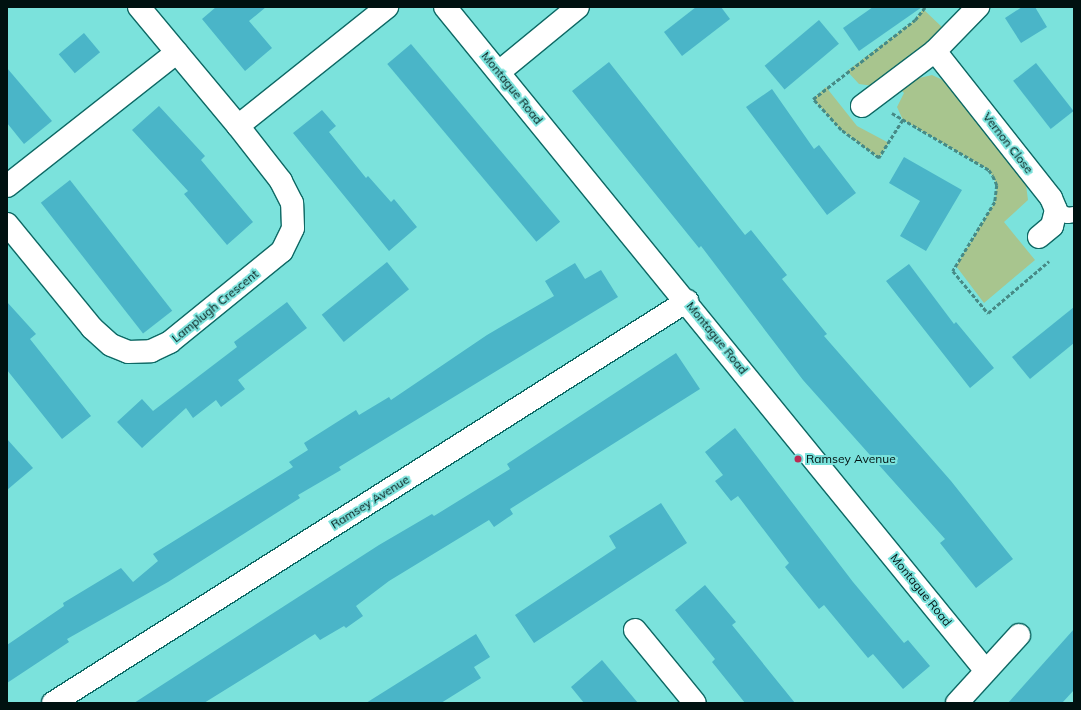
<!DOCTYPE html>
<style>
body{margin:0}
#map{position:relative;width:1081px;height:710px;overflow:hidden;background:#7be2dc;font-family:Mulish,sans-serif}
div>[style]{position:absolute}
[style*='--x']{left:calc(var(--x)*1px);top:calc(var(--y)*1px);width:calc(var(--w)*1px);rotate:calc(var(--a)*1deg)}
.green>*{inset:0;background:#a8c58e}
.building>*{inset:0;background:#4ab5c8;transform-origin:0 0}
.path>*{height:2.5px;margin-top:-1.25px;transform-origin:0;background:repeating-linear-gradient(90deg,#478a86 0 4px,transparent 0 6px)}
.roads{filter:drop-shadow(1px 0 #0e6965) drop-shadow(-1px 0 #0e6965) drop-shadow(0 1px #0e6965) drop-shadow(0 -1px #0e6965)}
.service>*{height:15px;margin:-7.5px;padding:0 7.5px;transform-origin:7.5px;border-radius:7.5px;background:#fff}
.minor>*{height:22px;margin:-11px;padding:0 11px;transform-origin:11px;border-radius:11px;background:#fff}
.dots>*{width:11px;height:11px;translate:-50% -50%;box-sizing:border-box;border:2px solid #7be2dc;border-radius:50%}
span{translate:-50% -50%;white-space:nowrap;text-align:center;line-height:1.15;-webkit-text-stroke:4px #7be2dc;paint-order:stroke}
.street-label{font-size:12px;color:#001110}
.poi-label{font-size:12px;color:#001110}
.left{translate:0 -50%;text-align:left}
.frame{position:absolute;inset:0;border:8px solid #001110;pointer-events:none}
</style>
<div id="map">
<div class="green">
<div style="clip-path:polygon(923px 9px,943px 28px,926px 47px,873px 86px,859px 84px,847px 71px,915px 20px)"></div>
<div style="clip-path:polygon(932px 75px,947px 82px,1026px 185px,1028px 200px,1004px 222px,1035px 260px,984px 303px,956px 266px,995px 202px,997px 185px,989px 170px,903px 120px,897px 107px,904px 93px,900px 89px,915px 79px)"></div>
<div style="clip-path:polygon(826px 87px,857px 126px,889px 143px,879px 158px,841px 130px,813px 99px)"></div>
</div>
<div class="building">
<div style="clip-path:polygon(216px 7px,266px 7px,249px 21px,272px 48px,245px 71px,202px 19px)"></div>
<div style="clip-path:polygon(696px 7px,721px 7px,730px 19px,682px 56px,664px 32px)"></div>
<div style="clip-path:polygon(873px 7px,922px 7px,859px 51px,843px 28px)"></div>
<div style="clip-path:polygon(1022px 7px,1035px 7px,1047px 27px,1021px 43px,1005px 18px)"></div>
<div style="left:819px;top:20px;width:31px;height:71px;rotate:50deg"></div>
<div style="left:84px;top:33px;width:25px;height:33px;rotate:50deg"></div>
<div style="left:411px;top:44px;width:232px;height:31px;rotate:50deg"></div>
<div style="clip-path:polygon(609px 62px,745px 235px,751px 230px,787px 275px,782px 279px,827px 334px,824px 336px,951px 481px,1013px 559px,976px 588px,940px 543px,945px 539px,803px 380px,701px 246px,699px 248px,572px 91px)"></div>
<div style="left:1036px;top:63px;width:61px;height:29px;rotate:52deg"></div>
<div style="clip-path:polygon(7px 68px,52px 121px,24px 144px,7px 123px)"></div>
<div style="clip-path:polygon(772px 89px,814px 149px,819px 145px,856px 193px,827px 215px,746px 107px)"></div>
<div style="clip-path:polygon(159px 106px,205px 156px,201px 160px,253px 222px,227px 245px,184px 194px,188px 191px,132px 130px)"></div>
<div style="clip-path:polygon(322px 110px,336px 126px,329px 132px,366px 178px,368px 176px,391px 202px,394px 199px,417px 227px,389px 251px,293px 133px)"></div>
<div style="clip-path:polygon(904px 157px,962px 190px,926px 251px,900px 236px,920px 201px,889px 183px)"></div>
<div style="left:70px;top:180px;width:166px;height:37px;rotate:52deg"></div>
<div style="left:387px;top:262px;width:35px;height:84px;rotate:51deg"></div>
<div style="clip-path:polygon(575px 263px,585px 279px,601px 270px,618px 297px,339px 467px,341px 470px,298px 495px,300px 498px,168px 582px,67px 639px,69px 642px,7px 683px,7px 645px,64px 606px,63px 603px,121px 568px,133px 582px,158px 561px,153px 554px,293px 467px,289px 462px,308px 450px,304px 443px,356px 410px,359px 415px,389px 397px,391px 400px,487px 335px,554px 296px,545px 281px)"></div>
<div style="clip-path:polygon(909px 264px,954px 324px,956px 322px,994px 368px,970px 388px,886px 281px)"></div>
<div style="clip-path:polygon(7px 302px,36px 334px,30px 339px,91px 416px,62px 439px,7px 370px)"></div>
<div style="clip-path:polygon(287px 302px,307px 328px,238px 380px,245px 389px,221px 407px,216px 400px,193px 418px,186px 408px,142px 448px,117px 422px,142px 399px,153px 411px,237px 347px,234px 342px)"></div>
<div style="clip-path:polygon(1074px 307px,1074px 343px,1030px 379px,1012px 357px)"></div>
<div style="clip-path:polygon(676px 353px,700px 389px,510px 509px,513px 514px,494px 527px,489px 520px,389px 581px,356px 606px,363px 616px,346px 628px,344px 626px,320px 640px,315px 634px,204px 703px,134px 703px,379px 545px,432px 514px,434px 516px,510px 469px,507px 464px)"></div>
<div style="clip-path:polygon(735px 428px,853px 582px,904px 643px,908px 640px,930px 666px,903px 689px,873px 654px,868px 658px,824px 605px,819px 609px,785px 567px,789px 563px,738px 496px,731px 501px,715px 481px,723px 475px,705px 452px)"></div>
<div style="clip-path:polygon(7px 439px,33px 468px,7px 490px)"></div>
<div style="clip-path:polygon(661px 503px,687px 543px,534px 643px,515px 615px,616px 548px,609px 536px)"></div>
<div style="clip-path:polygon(705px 585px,736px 622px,732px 625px,795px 703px,745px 703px,712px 662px,715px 659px,675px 610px)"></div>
<div style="clip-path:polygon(1074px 629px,1074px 690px,1062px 703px,1008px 703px)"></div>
<div style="clip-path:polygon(476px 634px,490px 657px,474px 667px,481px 678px,441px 703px,366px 703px)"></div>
<div style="clip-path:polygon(602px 660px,638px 703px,584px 703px,571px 687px)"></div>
</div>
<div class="path">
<div style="--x:892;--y:113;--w:113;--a:30.4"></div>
<div style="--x:989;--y:170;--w:7;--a:56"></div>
<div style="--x:993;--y:176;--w:10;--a:66"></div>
<div style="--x:997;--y:185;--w:17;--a:97"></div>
<div style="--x:995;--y:202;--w:81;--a:121.3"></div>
<div style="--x:953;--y:271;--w:55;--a:50.2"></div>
<div style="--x:988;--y:313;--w:80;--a:-40.4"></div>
<div style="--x:903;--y:120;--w:45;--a:122.3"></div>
<div style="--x:879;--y:158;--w:47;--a:-143.6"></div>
<div style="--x:841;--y:130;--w:42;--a:-132.1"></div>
<div style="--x:813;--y:99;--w:129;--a:-37.8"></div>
<div style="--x:915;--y:20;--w:16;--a:-52"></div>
</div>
<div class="roads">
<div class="service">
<div style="--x:1056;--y:210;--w:12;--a:24"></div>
<div style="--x:1067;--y:215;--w:7;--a:-8"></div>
</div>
<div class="minor">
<div style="--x:139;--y:7;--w:155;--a:50.2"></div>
<div style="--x:445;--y:7;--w:856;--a:50.83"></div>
<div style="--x:935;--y:51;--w:187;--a:51.7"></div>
<div style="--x:1051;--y:198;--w:13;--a:67"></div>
<div style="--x:1056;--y:210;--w:16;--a:104"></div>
<div style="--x:1052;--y:226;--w:17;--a:140"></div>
<div style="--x:499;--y:72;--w:102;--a:-39.4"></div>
<div style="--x:862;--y:106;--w:91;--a:-37"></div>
<div style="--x:935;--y:51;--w:62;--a:-45.7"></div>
<div style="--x:7;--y:186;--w:216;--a:-38.2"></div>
<div style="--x:7;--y:224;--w:134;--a:50.7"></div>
<div style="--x:92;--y:328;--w:25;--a:42"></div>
<div style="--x:111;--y:345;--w:18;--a:22"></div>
<div style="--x:128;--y:352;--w:23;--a:-2"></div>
<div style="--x:151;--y:351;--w:21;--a:-25"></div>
<div style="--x:170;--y:342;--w:144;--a:-39.1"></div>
<div style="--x:282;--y:251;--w:25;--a:-64"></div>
<div style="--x:293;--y:228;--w:25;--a:-92"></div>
<div style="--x:292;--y:203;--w:25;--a:-117"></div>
<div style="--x:281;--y:181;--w:70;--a:-128"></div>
<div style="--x:238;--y:126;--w:191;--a:-38.6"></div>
<div style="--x:635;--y:630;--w:94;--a:50.6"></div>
<div style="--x:53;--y:703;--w:751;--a:-32.38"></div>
<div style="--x:957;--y:703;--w:92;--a:-47.6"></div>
</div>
</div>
<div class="dots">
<div style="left:798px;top:459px;background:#bc2c53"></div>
</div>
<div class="street-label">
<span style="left:512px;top:88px;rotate:51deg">Montague Road</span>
<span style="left:1008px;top:143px;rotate:52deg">Vernon Close</span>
<span style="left:215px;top:306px;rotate:-39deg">Lamplugh Crescent</span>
<span style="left:717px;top:338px;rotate:51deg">Montague Road</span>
<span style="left:370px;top:502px;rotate:-32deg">Ramsey Avenue</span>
<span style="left:921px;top:590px;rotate:51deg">Montague Road</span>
</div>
<div class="poi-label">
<span class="left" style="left:806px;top:459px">Ramsey Avenue</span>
</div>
<div class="frame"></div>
</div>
